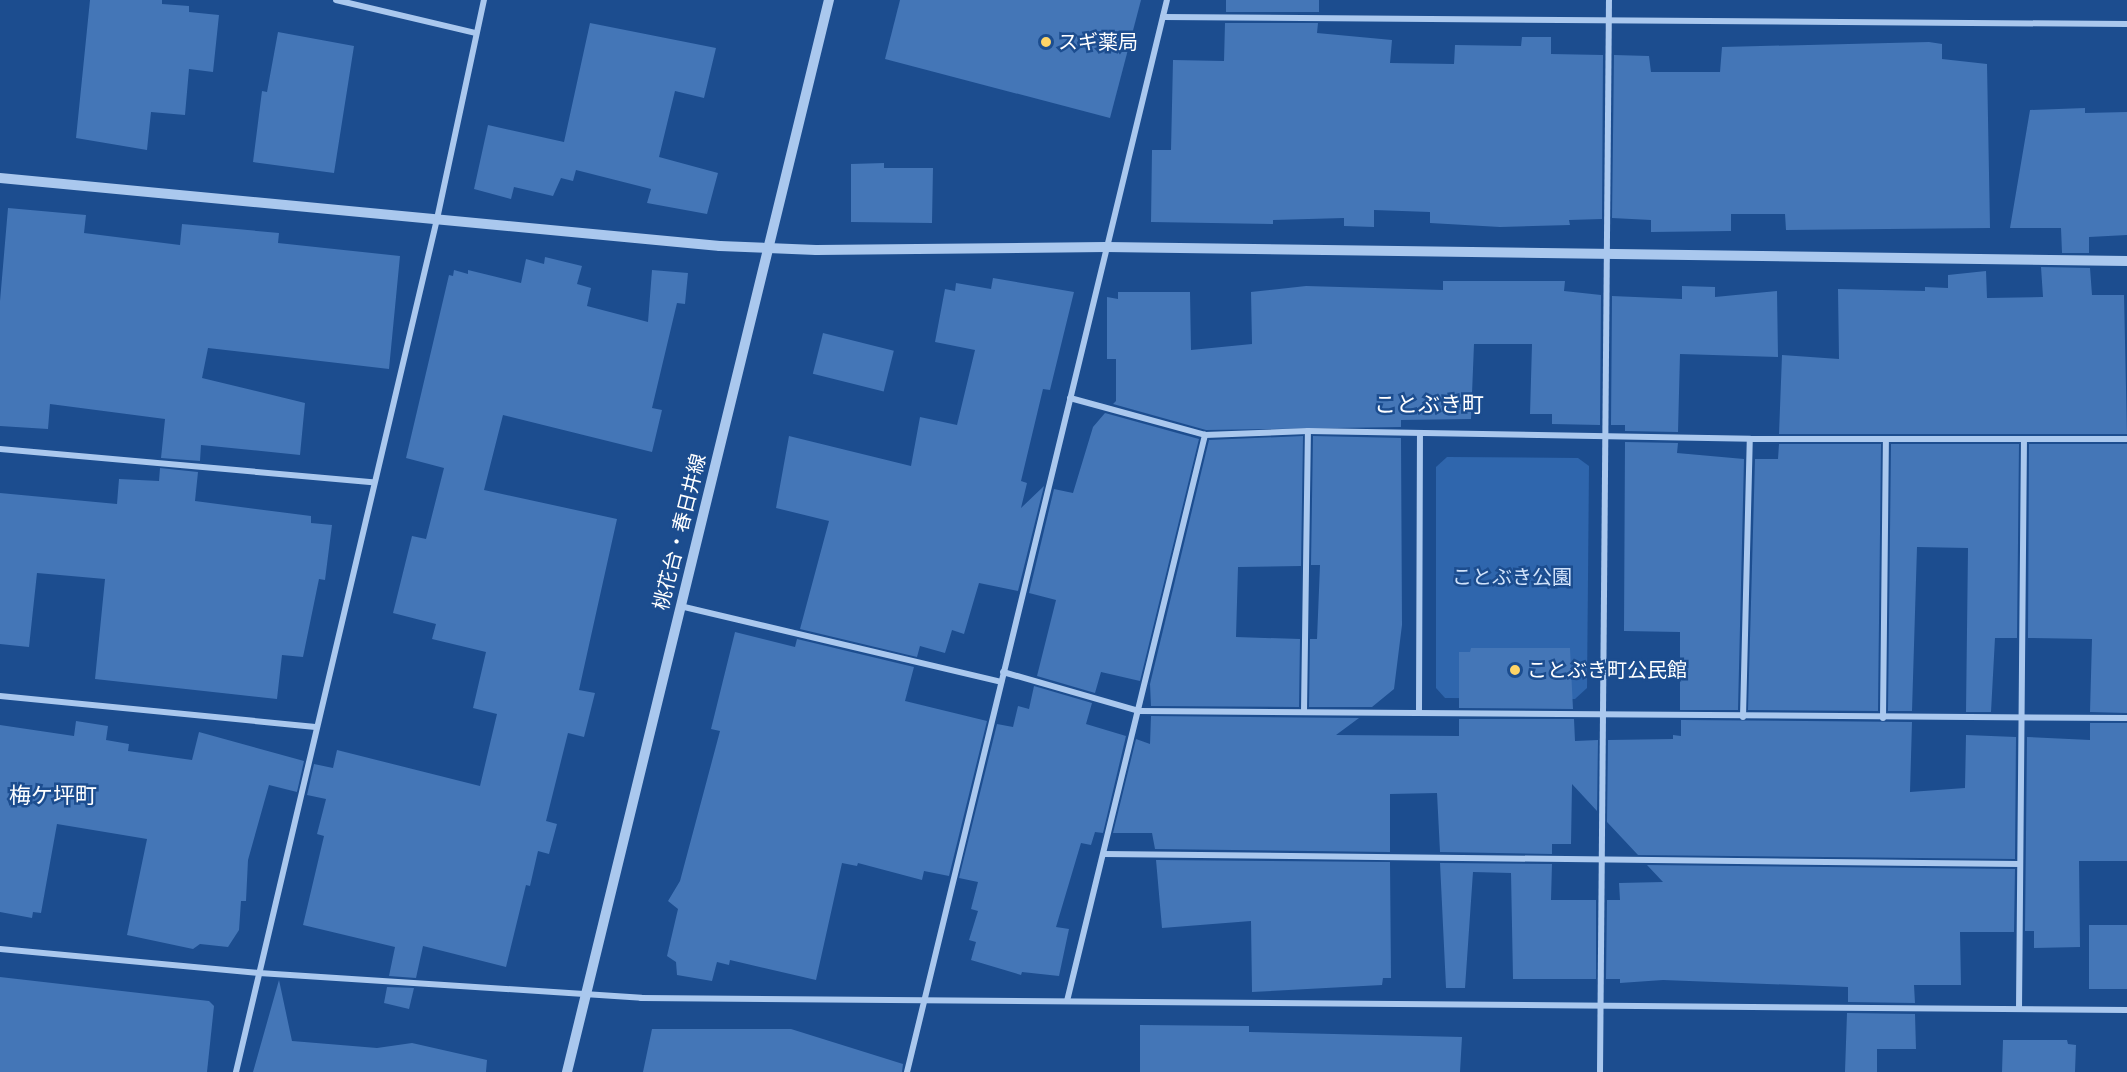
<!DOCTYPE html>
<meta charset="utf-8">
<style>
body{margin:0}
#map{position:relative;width:2127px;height:1072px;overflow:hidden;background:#1c4d8f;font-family:"Public Sans","Noto Sans JP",sans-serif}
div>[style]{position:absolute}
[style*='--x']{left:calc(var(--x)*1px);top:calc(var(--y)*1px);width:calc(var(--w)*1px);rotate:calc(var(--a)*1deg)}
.green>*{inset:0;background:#2f66ad}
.building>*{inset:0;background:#4476b7;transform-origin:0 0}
.minor>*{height:6px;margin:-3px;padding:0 3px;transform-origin:3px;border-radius:3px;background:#aac8ee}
.tertiary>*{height:10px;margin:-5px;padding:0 5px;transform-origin:5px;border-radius:5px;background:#aac8ee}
.dots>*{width:16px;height:16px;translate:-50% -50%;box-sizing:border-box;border:3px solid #1c4d8f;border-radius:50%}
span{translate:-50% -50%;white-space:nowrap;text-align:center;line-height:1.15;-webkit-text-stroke:5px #1c4d8f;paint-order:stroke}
.poi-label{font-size:20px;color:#fff}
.left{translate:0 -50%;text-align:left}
.street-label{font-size:20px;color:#fff}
.park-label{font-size:20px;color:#d0e2fa}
.quarter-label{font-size:22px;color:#fff}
</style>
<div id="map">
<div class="green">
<div style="clip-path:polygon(1447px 457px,1578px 458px,1589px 466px,1587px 688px,1575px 699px,1445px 698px,1436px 688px,1436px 467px)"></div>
</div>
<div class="building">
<div style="clip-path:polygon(90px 0,162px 0,162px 4px,189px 6px,189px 12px,219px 15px,213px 72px,189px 69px,185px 115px,151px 112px,147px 150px,76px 138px)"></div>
<div style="clip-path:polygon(900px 0,1141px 0,1110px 118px,885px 59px)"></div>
<div style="left:1226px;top:0;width:93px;height:12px"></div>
<div style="clip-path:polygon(590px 23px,716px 48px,704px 98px,675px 91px,659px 157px,718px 173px,707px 214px,647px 203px,651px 189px,576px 170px,573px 181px,561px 178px,553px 196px,514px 187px,511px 199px,474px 189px,488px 125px,564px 142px)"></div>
<div style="clip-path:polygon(1225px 23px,1318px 23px,1317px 33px,1392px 40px,1390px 63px,1454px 64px,1455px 45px,1521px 46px,1522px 37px,1551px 37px,1551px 54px,1603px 55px,1602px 219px,1569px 220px,1570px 225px,1500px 227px,1430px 223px,1430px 212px,1374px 210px,1374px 227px,1344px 226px,1344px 218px,1273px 220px,1273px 224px,1151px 222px,1152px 150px,1171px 150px,1173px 60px,1224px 61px)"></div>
<div style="clip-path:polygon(278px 32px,354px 46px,334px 173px,253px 162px,262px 91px,267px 92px)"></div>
<div style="clip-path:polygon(1929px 42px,1942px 44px,1942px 59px,1987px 64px,1990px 228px,1786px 230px,1785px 214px,1731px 214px,1731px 231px,1651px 232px,1651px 220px,1612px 218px,1614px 55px,1649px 56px,1651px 72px,1720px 72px,1722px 47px)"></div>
<div style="clip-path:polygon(2085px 108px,2085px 113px,2127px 112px,2127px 235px,2089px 237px,2089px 253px,2062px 253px,2061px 228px,2010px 228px,2030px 110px)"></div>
<div style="clip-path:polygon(884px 163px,884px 168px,933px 168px,932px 223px,851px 222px,851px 164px)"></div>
<div style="clip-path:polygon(8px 208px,86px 215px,84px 233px,180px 245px,182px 224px,279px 233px,278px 243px,400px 256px,389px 369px,208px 348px,202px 378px,305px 403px,300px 455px,201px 445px,200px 461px,161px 458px,165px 419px,50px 404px,48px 429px,0 426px,0 301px)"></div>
<div style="clip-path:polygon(545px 257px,582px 266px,577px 284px,591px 288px,587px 306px,648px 322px,652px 270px,688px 273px,685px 304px,677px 303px,652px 408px,662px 410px,652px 452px,503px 415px,484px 490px,617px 519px,579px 690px,595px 693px,584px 737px,568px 733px,546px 821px,557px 824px,549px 854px,538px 851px,530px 886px,526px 885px,506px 967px,423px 946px,416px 978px,389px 976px,395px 947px,303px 925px,324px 836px,317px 834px,326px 799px,307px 795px,314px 764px,333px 768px,337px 750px,480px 786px,497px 714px,473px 708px,486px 652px,432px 639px,436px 624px,393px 613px,412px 536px,426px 539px,444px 468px,406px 458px,449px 275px,453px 276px,454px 270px,468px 274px,468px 270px,521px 283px,526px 259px,544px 264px)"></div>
<div style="clip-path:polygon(2041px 267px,2090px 268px,2092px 295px,2124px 295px,2127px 434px,1779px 434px,1782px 355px,1839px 359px,1838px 289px,1925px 291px,1925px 287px,1948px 288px,1948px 275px,1986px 271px,1987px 298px,2043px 297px)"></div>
<div style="clip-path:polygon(993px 278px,1074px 292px,1050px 390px,1043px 389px,1021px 481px,1027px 483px,1021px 508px,1044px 486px,1018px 591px,979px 583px,964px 634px,952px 630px,945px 653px,920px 646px,917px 657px,800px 629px,829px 521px,776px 508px,789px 436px,911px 466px,920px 417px,957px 425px,975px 350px,935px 342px,945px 289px,955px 291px,956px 283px,991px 289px)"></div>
<div style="clip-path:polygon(1443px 281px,1565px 281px,1564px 291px,1601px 295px,1600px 425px,1552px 424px,1552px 414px,1530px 414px,1532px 344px,1474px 344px,1471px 419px,1401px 420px,1401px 427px,1206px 430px,1113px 404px,1116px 401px,1116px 359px,1107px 359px,1107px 297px,1118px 299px,1118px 292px,1190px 292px,1191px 350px,1252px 344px,1251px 292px,1306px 286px,1443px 290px)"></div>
<div style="clip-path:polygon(1682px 286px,1715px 287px,1715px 297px,1777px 291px,1778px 357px,1680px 354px,1678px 432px,1625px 431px,1625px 425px,1611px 425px,1612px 296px,1682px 299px)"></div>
<div style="left:823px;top:333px;width:73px;height:42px;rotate:14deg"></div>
<div style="clip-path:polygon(1105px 413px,1199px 439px,1140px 681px,1101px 672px,1095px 693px,1037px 676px,1056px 600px,1029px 593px,1054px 489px,1073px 493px,1093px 427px)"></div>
<div style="clip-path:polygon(1303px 436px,1301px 566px,1238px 567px,1236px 637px,1300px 639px,1299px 707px,1151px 706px,1150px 684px,1209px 440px)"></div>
<div style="clip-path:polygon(1313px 436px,1401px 438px,1402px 625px,1394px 689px,1372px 707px,1309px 707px,1310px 639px,1317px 639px,1320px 565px,1311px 565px)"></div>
<div style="clip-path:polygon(1625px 442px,1678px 443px,1677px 453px,1744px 459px,1738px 710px,1680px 710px,1680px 632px,1624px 631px)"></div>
<div style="clip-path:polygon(1779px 444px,1881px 444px,1878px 711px,1748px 710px,1755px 459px,1778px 459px)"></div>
<div style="clip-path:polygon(1891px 444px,2019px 444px,2017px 638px,1995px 638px,1991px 712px,1966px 712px,1968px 548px,1917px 547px,1912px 711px,1888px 711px)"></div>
<div style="clip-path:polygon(2029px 444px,2127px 444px,2127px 713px,2090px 712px,2092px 639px,2028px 638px)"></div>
<div style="clip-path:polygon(160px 468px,198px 472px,195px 501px,311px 516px,311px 523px,332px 525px,325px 580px,319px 579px,303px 657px,282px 655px,277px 699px,95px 679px,105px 579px,37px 573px,29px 647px,0 644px,0 493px,117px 504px,119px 479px,159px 481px)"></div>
<div style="clip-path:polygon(735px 632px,795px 647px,797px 639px,914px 667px,905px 701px,987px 721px,949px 876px,924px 871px,922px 880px,858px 863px,857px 866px,842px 863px,816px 980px,730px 960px,729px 965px,717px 962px,712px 981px,677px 975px,676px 962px,667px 956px,678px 909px,668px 901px,680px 881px,720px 731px,711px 729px)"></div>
<div style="clip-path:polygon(1471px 648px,1570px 648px,1573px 709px,1459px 708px,1459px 652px,1470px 652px)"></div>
<div style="clip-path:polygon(1034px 686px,1092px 703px,1086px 724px,1126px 736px,1103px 833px,1095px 832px,1091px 845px,1081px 843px,1056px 927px,1069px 929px,1059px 976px,1022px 972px,1021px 975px,971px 960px,976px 942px,969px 940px,978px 911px,971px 909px,978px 882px,959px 878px,997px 724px,1013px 727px,1018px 706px,1029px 709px)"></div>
<div style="clip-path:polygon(1151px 716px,1359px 718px,1336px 735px,1459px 736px,1459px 719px,1574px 719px,1575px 741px,1598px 740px,1597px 811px,1572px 784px,1571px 844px,1552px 844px,1552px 854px,1440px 852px,1437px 793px,1390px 794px,1390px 852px,1155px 849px,1152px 833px,1113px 833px,1136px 739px,1150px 744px)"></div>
<div style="clip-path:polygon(1681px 720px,1912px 722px,1910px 792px,1965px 788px,1966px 735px,2016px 737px,2015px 859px,1638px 855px,1607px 822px,1608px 740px,1673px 739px,1673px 735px,1681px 736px)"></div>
<div style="clip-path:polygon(76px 721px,108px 726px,106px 740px,129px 744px,128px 751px,192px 760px,199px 732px,304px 761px,297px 792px,269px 785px,248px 860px,246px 901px,241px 901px,239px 930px,228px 947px,200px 944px,193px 949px,127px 935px,147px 839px,57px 824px,41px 913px,33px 912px,32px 918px,0 912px,0 725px,74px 736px)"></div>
<div style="clip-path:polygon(2090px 723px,2127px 723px,2127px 861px,2079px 861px,2080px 947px,2034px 948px,2034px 931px,2025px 931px,2027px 737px,2090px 740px)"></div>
<div style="clip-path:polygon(1156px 860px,1390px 862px,1391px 978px,1383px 978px,1382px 985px,1252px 992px,1251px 921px,1162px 928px)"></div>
<div style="clip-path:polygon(1440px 863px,1552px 864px,1551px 900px,1596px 900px,1596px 979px,1513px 979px,1511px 873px,1473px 872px,1465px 988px,1446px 988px)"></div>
<div style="clip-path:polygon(1647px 865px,2015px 869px,2014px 932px,1960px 932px,1961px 985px,1914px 985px,1915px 1003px,1848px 1002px,1848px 987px,1663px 980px,1620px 983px,1620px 979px,1606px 979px,1607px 900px,1620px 900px,1619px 883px,1663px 882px)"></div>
<div style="left:2089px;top:925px;width:38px;height:64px"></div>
<div style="clip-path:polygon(0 977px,209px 1001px,214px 1006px,207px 1072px,0 1072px)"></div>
<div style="clip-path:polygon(279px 980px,292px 1041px,377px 1048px,412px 1043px,487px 1060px,486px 1072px,253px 1072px)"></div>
<div style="clip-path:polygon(387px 987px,414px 988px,409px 1009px,384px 1003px)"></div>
<div style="clip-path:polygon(1847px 1013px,1915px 1014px,1916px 1049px,1877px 1049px,1877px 1072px,1845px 1072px)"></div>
<div style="clip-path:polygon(1140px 1025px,1249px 1026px,1249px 1032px,1462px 1037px,1460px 1072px,1140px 1072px)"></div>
<div style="clip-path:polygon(652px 1029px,791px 1029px,903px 1064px,902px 1072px,643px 1072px)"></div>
<div style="clip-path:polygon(2003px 1040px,2067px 1040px,2068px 1044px,2076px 1045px,2075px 1072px,2002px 1072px)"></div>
</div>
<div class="minor">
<div style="--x:336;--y:0;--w:144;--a:13.3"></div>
<div style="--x:1163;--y:17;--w:964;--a:0.42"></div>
<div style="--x:1070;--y:398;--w:140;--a:15.3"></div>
<div style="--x:1205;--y:435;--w:103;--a:-2.2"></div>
<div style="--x:1308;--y:431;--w:442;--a:1"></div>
<div style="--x:1750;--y:439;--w:377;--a:0"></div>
<div style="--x:0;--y:449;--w:374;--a:5.1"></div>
<div style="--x:680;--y:606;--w:330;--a:13.3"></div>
<div style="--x:1003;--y:672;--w:141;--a:16"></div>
<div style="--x:1139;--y:711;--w:988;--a:0.41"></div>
<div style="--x:0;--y:696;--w:317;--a:5.6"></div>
<div style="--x:1304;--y:712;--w:281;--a:-89.2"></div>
<div style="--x:1419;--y:712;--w:279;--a:-89.8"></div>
<div style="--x:1743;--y:717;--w:278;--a:-88.6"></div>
<div style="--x:1883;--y:718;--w:279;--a:-89.4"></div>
<div style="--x:1104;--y:854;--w:916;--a:0.63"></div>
<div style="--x:0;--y:949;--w:260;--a:5.3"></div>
<div style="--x:259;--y:973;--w:383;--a:3.7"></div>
<div style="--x:641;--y:998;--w:1486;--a:0.46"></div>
<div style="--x:1067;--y:1001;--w:583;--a:-76.3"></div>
<div style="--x:2019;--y:1009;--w:570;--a:-89.5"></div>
<div style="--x:236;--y:1072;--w:876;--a:-76.74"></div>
<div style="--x:437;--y:219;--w:224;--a:-77.9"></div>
<div style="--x:907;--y:1072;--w:1103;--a:-76.37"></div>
<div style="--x:1600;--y:1072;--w:1072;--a:-89.52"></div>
</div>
<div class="tertiary">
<div style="--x:0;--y:178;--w:723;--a:5.4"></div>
<div style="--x:720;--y:246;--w:96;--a:2.4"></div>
<div style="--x:816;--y:250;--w:290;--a:-0.6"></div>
<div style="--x:1106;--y:247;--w:1021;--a:0.79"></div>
<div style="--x:567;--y:1072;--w:1104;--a:-76.27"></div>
</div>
<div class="dots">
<div style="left:1046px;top:42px;background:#fed467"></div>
<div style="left:1515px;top:670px;background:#fed467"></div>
</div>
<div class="poi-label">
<span class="left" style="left:1058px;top:42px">スギ薬局</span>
<span class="left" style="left:1527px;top:670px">ことぶき町公民館</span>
</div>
<div class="street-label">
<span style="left:680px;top:532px;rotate:-76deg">桃花台・春日井線</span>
</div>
<div class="park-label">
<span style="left:1512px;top:577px">ことぶき公園</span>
</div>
<div class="quarter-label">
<span style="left:1429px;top:405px">ことぶき町</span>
<span style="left:53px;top:796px">梅ケ坪町</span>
</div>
</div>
